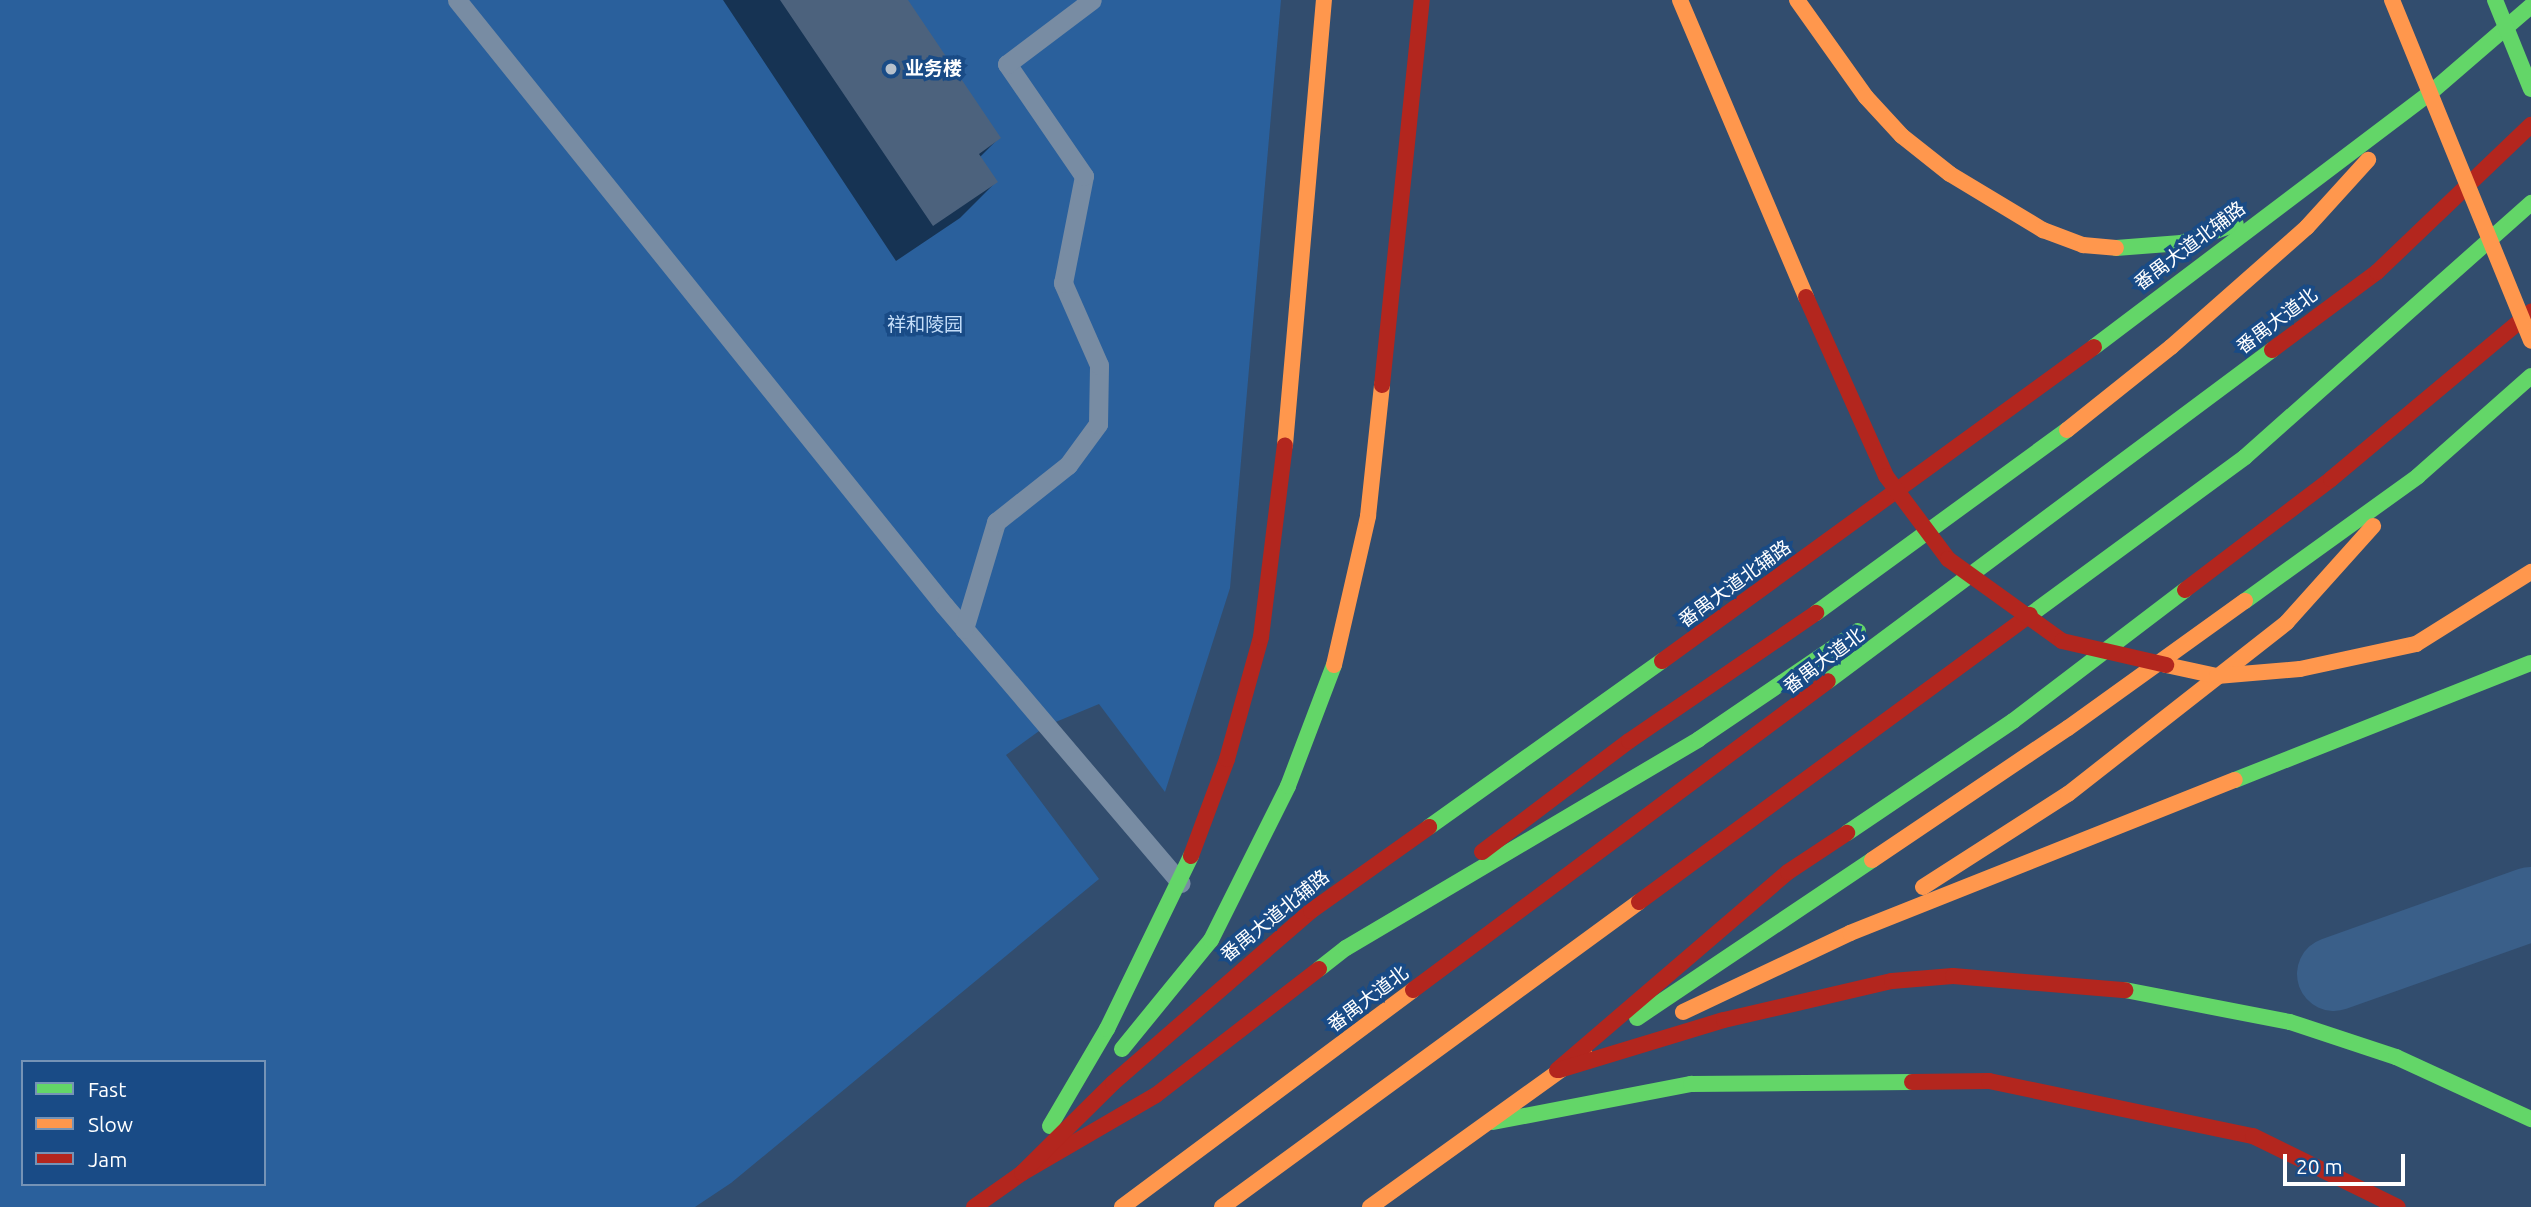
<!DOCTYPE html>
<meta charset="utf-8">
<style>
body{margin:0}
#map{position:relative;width:2531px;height:1207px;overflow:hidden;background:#324d6e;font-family:Ubuntu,"Noto Sans SC",sans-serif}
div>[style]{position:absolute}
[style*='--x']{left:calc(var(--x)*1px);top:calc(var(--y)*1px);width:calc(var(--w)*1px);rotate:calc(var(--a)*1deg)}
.green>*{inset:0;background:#2a609c}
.shadow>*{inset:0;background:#0007}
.river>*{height:74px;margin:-37px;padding:0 37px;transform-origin:37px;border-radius:37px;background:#3a5f89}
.building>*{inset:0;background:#4c627d}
.lane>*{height:19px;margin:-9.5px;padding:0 9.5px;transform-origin:9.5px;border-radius:9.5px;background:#788ca3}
.fast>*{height:16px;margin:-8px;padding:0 8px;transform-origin:8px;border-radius:8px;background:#63d668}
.slow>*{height:16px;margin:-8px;padding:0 8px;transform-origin:8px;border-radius:8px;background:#ff974d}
.jam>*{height:16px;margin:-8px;padding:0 8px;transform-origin:8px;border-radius:8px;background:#b3261e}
.fast-bridge>*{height:16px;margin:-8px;padding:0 8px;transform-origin:8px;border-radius:8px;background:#63d668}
.slow-bridge>*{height:16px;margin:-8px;padding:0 8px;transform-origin:8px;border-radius:8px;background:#ff974d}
.jam-bridge>*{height:16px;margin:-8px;padding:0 8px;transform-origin:8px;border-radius:8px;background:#b3261e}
.dots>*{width:19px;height:19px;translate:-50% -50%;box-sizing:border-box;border:4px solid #194b86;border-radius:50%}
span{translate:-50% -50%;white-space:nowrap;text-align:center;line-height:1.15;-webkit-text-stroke:7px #194b86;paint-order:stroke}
.poi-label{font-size:19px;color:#fff;font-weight:700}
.left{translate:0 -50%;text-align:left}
.street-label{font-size:19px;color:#fff}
.park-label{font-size:19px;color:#c5def9}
.legend{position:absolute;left:21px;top:1060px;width:245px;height:126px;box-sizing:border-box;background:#194b86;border:2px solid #7593b6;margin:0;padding:9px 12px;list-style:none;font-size:21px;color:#fff}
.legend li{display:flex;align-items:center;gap:14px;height:35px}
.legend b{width:35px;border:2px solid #7593b6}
.scale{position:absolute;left:2283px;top:1154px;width:122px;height:32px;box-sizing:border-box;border:4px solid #fff;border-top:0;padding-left:9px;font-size:21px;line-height:24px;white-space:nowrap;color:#fff;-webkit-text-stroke:5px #194b86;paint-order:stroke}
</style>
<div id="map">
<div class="green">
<div style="clip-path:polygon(evenodd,0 0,1281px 0,1230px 588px,1165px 792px,1099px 704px,1046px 726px,1006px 755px,1099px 879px,731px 1183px,695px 1207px,0 1207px,0 0,23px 1062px,264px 1062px,264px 1184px,23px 1184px,23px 1062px)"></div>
</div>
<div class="shadow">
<div style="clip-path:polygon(723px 0,906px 0,999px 138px,979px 158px,996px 182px,960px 218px,896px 261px)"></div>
</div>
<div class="river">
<div style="--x:2334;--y:974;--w:209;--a:-19.6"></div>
</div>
<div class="building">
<div style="clip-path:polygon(780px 0,908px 0,1001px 138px,979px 154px,998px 182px,933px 226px)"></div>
</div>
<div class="lane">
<div style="--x:457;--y:0;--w:777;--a:51.17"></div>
<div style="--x:944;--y:605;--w:365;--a:49.6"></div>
<div style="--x:964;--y:629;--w:112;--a:-73.3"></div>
<div style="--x:996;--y:522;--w:92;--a:-38.4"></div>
<div style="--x:1068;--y:465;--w:51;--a:-53.8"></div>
<div style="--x:1098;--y:424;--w:59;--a:-89"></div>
<div style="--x:1099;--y:365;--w:90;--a:-113.7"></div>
<div style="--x:1063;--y:283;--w:109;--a:-78.9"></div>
<div style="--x:1084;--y:176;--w:136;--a:-124.5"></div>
<div style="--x:1007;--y:64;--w:106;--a:-37"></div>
</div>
<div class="fast">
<div style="--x:2116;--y:248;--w:65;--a:-4.4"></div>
<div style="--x:2181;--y:243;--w:58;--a:-19.1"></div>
<div style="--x:2094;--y:347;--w:420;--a:-37.1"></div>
<div style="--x:2429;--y:94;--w:135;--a:-40.8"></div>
<div style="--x:2245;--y:601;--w:213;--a:-35.8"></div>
<div style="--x:2418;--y:476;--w:151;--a:-41.5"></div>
<div style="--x:1816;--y:613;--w:311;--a:-36.1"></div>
<div style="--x:2030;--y:615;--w:267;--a:-36.3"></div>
<div style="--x:2245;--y:457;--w:383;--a:-41.6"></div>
<div style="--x:1828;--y:681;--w:554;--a:-36.7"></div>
<div style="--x:2235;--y:780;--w:318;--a:-21.6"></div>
<div style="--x:1429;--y:827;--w:286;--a:-35.5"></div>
<div style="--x:1847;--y:833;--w:200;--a:-34"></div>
<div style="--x:2013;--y:721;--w:216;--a:-37.3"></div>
<div style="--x:1319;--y:969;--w:34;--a:-38"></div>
<div style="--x:1346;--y:948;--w:410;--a:-30.6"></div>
<div style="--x:1699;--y:739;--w:192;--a:-34.2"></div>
<div style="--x:2125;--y:990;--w:168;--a:11"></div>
<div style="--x:2290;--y:1022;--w:112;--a:18.3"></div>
<div style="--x:2396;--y:1057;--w:149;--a:24.7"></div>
<div style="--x:1637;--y:1018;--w:283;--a:-33.9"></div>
<div style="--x:1122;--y:1049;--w:141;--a:-50.8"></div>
<div style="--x:1211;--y:940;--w:172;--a:-63.4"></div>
<div style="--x:1288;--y:786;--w:129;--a:-69.2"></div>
<div style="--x:1493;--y:1122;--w:202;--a:-10.9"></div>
<div style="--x:1691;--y:1084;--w:221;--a:-0.5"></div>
<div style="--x:1050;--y:1126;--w:113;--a:-59.6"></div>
<div style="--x:1107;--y:1029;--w:192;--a:-64.1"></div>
</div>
<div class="slow">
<div style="--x:1680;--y:0;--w:323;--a:67"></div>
<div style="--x:1797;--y:0;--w:119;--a:54.6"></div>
<div style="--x:1866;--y:97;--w:53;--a:47.3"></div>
<div style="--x:1902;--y:136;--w:61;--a:38.4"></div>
<div style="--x:1950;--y:174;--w:109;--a:31.1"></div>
<div style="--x:2043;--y:230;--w:43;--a:20.6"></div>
<div style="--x:2083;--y:245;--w:33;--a:5"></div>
<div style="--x:2067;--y:430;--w:133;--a:-38.6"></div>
<div style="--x:2171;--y:347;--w:181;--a:-41.4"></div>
<div style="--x:2307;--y:227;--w:91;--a:-47.7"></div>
<div style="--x:1285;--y:445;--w:447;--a:-85"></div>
<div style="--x:1334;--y:665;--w:153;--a:-77.1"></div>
<div style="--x:1368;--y:516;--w:132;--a:-83.9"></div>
<div style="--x:2300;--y:669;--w:119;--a:-12.2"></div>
<div style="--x:2416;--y:644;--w:136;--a:-32.1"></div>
<div style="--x:1872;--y:860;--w:236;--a:-34"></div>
<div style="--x:2068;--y:728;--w:218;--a:-35.7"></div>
<div style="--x:1923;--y:887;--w:172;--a:-32.7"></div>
<div style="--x:2068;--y:794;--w:278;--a:-38.1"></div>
<div style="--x:2287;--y:622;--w:129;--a:-48.1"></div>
<div style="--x:1683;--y:1012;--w:185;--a:-25.3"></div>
<div style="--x:1850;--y:933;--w:414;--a:-21.7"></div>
<div style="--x:1122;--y:1207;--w:363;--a:-36.7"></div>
<div style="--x:1222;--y:1207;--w:517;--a:-36.18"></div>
<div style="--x:1370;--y:1207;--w:264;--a:-35.7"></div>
</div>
<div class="jam">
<div style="--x:2272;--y:350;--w:131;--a:-36.6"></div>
<div style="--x:2377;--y:272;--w:213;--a:-43.7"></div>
<div style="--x:1382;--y:385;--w:387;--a:-84.1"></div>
<div style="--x:2185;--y:590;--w:183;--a:-37.2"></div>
<div style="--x:2331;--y:479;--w:261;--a:-39.9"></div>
<div style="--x:1662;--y:661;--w:534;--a:-36.01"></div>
<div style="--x:1482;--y:852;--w:184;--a:-37.1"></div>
<div style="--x:1629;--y:741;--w:227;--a:-34.4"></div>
<div style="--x:1191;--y:856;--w:103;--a:-69.6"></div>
<div style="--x:1227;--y:759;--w:127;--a:-74.4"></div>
<div style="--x:1261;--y:637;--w:193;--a:-82.9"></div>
<div style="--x:1639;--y:902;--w:485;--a:-36.3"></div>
<div style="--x:1413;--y:990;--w:517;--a:-36.67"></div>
<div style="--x:1557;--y:1070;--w:304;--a:-40.6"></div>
<div style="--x:1788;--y:872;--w:71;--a:-33.5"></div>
<div style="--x:1559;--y:1070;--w:172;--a:-16.9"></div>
<div style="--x:1724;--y:1020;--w:172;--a:-13.1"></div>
<div style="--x:1892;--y:981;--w:61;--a:-4.7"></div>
<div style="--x:1953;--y:976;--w:173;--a:4.7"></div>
<div style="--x:1912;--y:1082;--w:77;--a:-0.7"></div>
<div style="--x:1989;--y:1081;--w:270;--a:11.8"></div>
<div style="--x:2253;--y:1136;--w:161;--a:26.1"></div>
<div style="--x:1022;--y:1173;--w:155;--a:-30.2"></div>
<div style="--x:1156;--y:1095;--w:206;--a:-37.7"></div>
<div style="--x:974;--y:1207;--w:59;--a:-35.3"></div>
<div style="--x:1022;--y:1173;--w:128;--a:-44.7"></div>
<div style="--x:1113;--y:1083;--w:262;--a:-41"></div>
<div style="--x:1311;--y:911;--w:145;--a:-35.4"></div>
</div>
<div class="fast-bridge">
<div style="--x:2495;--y:0;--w:96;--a:68"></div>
</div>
<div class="slow-bridge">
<div style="--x:2392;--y:0;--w:368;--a:67.8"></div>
<div style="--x:2166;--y:665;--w:52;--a:12.2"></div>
<div style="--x:2217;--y:676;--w:83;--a:-4.8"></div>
</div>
<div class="jam-bridge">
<div style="--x:1806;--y:297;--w:196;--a:65.9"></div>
<div style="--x:1886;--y:476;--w:104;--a:53.2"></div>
<div style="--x:1948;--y:559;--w:140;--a:35.7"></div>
<div style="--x:2062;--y:641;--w:107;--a:13"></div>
</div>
<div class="dots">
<div style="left:891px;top:69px;background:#b7c1cc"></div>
</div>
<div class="poi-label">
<span class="left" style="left:905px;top:69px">业务楼</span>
</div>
<div class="street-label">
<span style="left:2190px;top:246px;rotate:-37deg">番禺大道北辅路</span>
<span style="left:2277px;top:321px;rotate:-37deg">番禺大道北</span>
<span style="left:1735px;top:584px;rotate:-36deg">番禺大道北辅路</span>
<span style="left:1824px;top:661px;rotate:-37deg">番禺大道北</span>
<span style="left:1275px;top:916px;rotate:-39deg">番禺大道北辅路</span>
<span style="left:1368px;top:999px;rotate:-37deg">番禺大道北</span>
</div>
<div class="park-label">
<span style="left:925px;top:325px">祥和陵园</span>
</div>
<ul class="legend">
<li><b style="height:9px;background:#63d668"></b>Fast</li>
<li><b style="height:9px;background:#ff974d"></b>Slow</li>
<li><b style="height:9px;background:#b3261e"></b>Jam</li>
</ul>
<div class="scale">20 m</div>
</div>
